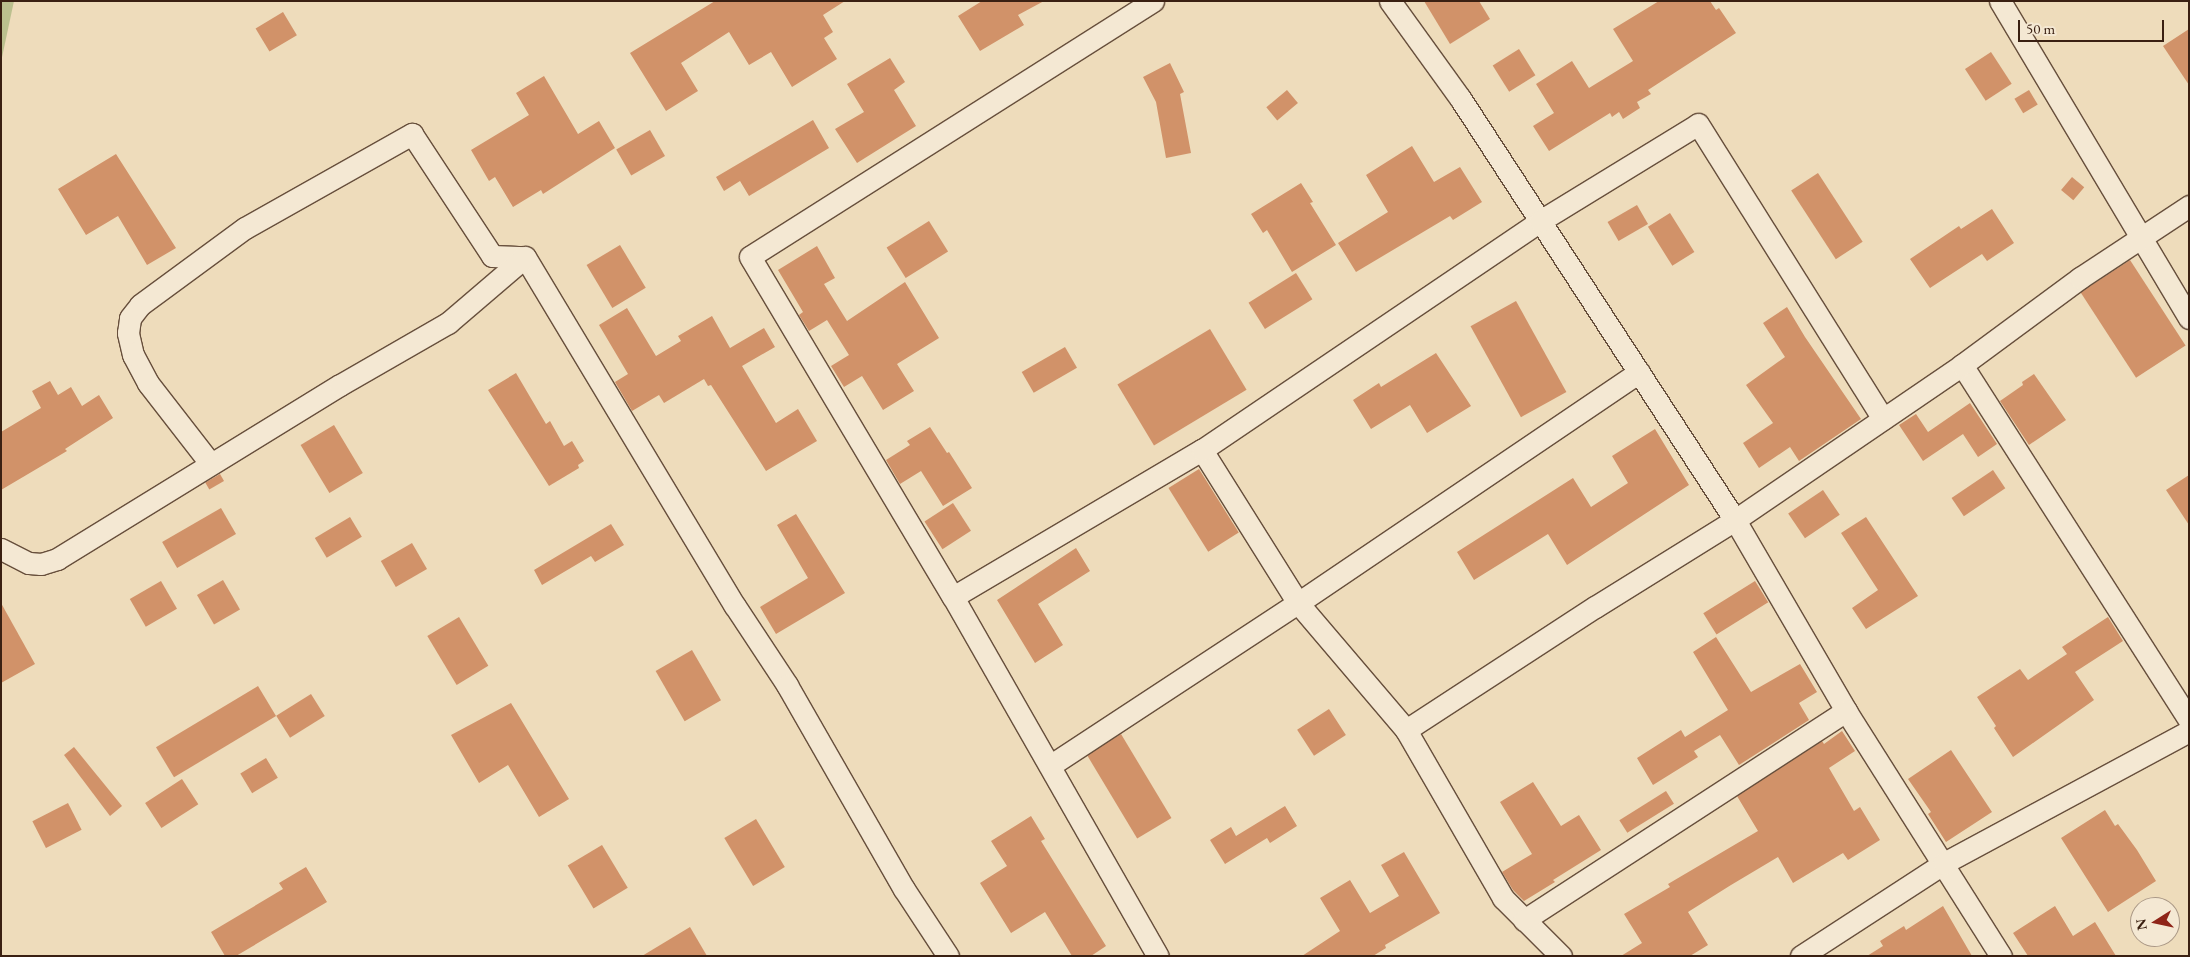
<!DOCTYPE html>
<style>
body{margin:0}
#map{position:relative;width:2190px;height:957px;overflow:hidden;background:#eedcbb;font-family:"EB Garamond",serif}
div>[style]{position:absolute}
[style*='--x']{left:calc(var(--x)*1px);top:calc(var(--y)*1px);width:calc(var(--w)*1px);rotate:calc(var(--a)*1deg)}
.green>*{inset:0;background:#bbc08e}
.building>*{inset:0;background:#d19269;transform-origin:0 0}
.roads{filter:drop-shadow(1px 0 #674f3c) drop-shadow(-1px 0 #674f3c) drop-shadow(0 1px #674f3c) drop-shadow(0 -1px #674f3c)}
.street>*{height:21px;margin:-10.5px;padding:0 10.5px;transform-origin:10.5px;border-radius:10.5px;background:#f4e8d3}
span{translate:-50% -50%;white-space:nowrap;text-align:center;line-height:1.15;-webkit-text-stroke:4.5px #f4e8d3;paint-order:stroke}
.frame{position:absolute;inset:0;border:2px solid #3a2012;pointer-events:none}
.north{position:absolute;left:2130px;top:897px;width:50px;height:50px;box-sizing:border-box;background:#f4e8d3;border:1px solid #aa9886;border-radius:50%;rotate:260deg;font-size:14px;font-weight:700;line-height:20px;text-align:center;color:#3a2012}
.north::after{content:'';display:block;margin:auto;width:18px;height:22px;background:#8f2418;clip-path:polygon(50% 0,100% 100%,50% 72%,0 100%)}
.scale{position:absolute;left:2018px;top:20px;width:146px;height:22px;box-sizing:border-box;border:2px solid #3a2012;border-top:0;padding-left:6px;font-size:15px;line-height:18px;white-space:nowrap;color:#3a2012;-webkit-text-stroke:4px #f4e8d3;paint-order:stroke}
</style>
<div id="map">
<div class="green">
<div style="clip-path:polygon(1px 1px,14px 1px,1px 62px)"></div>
</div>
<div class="building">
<div style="clip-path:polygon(715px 1px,845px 1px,823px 15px,833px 32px,824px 38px,837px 59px,792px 87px,771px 52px,749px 65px,729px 32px,681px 63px,698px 91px,666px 111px,630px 53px)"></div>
<div style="clip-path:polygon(982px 1px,1044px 1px,1018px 15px,1024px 25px,980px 51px,958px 16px)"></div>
<div style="clip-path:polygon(1424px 1px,1479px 1px,1490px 19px,1450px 44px)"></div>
<div style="clip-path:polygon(1659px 1px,1710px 1px,1716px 10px,1719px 8px,1736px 33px,1648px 90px,1651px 94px,1637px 102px,1640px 108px,1623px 119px,1619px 112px,1612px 117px,1610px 113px,1549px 151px,1533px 126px,1554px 113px,1536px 84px,1572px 61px,1589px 88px,1633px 61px,1613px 29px)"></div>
<div style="left:283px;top:12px;width:27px;height:32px;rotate:59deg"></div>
<div style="clip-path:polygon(2189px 29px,2189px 85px,2163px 46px)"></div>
<div style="left:1519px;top:49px;width:31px;height:31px;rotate:58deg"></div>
<div style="left:1991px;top:52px;width:38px;height:31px;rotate:57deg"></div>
<div style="clip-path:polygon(890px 58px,905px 82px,894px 90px,916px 126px,857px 163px,835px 129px,864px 112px,847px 84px)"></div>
<div style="clip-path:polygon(1170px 63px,1184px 92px,1180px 94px,1191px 153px,1166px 158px,1156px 102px,1143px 77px)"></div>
<div style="clip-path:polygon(544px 76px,578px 134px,599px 121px,615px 148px,543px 194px,541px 190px,513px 207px,495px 177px,489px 181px,471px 150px,529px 115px,516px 93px)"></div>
<div style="left:1287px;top:90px;width:17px;height:27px;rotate:50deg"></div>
<div style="left:2029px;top:90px;width:17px;height:17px;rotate:59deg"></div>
<div style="clip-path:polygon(813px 120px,829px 148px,749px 196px,740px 181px,724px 191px,716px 177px)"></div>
<div style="left:650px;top:130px;width:30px;height:39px;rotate:60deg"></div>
<div style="clip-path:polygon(1412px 146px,1434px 182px,1460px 167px,1482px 202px,1453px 220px,1450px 216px,1356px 272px,1338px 243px,1388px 212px,1366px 175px)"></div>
<div style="clip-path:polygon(116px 154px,176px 248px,147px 265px,118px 216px,86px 235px,58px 189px)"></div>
<div style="left:1818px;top:173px;width:82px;height:32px;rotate:57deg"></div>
<div style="left:2072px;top:177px;width:16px;height:17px;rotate:40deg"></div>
<div style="clip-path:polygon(1301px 183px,1313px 202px,1310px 203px,1336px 245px,1292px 272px,1267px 230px,1263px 233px,1251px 214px)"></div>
<div style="left:1637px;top:205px;width:22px;height:34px;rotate:60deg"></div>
<div style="clip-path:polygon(1992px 209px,2014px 243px,1987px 261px,1982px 254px,1930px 288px,1910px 259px,1959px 226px,1961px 229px)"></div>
<div style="left:1670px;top:213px;width:46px;height:26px;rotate:58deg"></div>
<div style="left:929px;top:221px;width:36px;height:50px;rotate:58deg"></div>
<div style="left:620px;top:245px;width:50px;height:39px;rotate:59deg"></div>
<div style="clip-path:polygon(817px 246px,835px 278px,824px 284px,847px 321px,905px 282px,939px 338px,897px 364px,914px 391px,883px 410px,862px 376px,844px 387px,831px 366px,849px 355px,827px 320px,809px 331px,799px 315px,803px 312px,778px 270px)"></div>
<div style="left:2130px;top:260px;width:102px;height:59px;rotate:57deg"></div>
<div style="left:1296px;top:273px;width:31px;height:56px;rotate:58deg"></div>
<div style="left:1516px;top:301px;width:104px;height:52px;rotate:61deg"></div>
<div style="clip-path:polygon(1787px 307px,1805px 337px,1861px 419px,1799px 461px,1790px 447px,1759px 468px,1743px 443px,1773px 423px,1746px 385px,1785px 357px,1763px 323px)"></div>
<div style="clip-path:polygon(627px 308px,656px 356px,681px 341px,678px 336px,712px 316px,730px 348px,764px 328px,775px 347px,742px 366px,776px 423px,798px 409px,817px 441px,766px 471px,711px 385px,708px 386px,704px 379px,664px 403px,659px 395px,632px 411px,615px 382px,628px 374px,599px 325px)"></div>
<div style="left:1210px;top:329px;width:71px;height:108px;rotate:59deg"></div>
<div style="left:1065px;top:347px;width:24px;height:50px;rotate:60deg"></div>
<div style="clip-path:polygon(1436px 353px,1471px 406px,1427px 433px,1410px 405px,1371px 429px,1353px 400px,1379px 383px,1381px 387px)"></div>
<div style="clip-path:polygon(516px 373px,546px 424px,550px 421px,564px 446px,572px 441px,584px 461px,578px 465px,579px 468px,549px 486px,488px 390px)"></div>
<div style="clip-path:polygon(2034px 374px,2066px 420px,2029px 445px,2000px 401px,2023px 385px,2022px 382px)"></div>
<div style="clip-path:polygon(50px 381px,58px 395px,71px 387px,82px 406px,99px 395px,113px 418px,65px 449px,67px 451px,1px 490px,1px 432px,41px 408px,32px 391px)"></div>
<div style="clip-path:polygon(1970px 403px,1997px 444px,1978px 457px,1963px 434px,1923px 461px,1899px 425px,1916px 414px,1928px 432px)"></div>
<div style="left:334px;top:425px;width:56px;height:39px;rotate:59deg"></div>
<div style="clip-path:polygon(930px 427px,947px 453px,949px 452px,972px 488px,943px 506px,921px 471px,900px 484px,886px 460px,910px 445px,907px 441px)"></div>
<div style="clip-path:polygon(1655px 429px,1689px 485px,1567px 565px,1548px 534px,1474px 580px,1457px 552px,1573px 478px,1591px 507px,1628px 483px,1612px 456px)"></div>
<div style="left:1199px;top:469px;width:75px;height:36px;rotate:58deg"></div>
<div style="left:1993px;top:470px;width:22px;height:50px;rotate:56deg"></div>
<div style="left:220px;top:474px;width:8px;height:17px;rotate:60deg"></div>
<div style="clip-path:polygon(2189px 475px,2189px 525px,2166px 490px)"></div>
<div style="left:1823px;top:490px;width:30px;height:42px;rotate:56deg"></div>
<div style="left:953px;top:503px;width:33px;height:34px;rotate:57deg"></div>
<div style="left:221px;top:508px;width:30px;height:68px;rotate:60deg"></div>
<div style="clip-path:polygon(796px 514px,845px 593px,776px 634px,760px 607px,808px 578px,777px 525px)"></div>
<div style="left:350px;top:517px;width:23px;height:41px;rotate:59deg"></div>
<div style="clip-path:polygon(1866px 517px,1918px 596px,1866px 629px,1852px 608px,1878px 590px,1841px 533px)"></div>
<div style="clip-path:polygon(611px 524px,624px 545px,595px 562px,591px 556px,542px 585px,534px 570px)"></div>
<div style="left:412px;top:543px;width:30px;height:36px;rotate:60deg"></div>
<div style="clip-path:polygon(1076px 548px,1090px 571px,1038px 604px,1063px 645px,1035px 663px,997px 600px)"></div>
<div style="left:223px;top:580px;width:34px;height:30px;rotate:60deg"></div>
<div style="left:161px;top:581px;width:32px;height:36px;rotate:60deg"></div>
<div style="left:1755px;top:581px;width:25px;height:61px;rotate:58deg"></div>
<div style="clip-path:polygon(1px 603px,35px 664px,1px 683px)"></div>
<div style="left:459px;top:617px;width:57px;height:37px;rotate:59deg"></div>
<div style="clip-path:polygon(2108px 617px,2123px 641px,2075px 672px,2094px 700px,2013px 757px,1994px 728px,1996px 726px,1977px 697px,2020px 669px,2028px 680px,2067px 654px,2062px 647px)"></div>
<div style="clip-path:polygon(1716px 637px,1751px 692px,1800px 664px,1817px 692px,1799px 703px,1809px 720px,1739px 765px,1720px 735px,1694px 751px,1698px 757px,1653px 785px,1637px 758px,1681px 730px,1685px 737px,1728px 710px,1693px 652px)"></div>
<div style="left:692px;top:650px;width:58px;height:42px;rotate:60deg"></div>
<div style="left:258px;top:686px;width:35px;height:119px;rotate:59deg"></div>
<div style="left:311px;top:694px;width:26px;height:41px;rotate:58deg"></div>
<div style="clip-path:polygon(511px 703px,569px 799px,539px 817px,508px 765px,479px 783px,451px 735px)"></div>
<div style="left:1329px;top:709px;width:31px;height:38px;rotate:57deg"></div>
<div style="clip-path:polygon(1842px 731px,1855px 751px,1829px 768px,1854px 811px,1860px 807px,1880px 840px,1848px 860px,1843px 853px,1793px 883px,1778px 857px,1731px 885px,1688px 912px,1708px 945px,1690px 956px,1621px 956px,1642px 943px,1624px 914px,1670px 887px,1668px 884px,1758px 831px,1737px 796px,1822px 741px,1824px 744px)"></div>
<div style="left:1121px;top:734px;width:98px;height:40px;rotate:59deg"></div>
<div style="clip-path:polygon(74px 747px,122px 806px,110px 816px,64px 755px)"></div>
<div style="clip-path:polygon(1951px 750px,1992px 812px,1946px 842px,1928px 814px,1931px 812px,1908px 779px)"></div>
<div style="left:266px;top:758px;width:23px;height:30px;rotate:59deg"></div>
<div style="left:182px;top:779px;width:30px;height:44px;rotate:57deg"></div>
<div style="clip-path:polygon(1533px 782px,1561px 826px,1579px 815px,1601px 850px,1553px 880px,1555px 882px,1524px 901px,1513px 890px,1502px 872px,1532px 854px,1500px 802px)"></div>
<div style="left:1666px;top:791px;width:15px;height:55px;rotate:58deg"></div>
<div style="left:68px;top:803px;width:30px;height:40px;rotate:63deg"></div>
<div style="clip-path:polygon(1285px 806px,1297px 826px,1270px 843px,1267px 838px,1225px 864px,1210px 840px,1231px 827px,1236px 836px)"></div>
<div style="clip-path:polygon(2105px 810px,2115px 826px,2118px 824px,2137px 850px,2156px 881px,2108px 912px,2061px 838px)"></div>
<div style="clip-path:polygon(1031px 816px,1045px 839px,1041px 841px,1106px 946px,1091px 956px,1072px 956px,1045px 912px,1011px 933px,980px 883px,1007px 866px,991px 841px)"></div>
<div style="left:756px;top:819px;width:56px;height:37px;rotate:59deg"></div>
<div style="left:602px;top:845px;width:50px;height:40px;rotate:59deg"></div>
<div style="clip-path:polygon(1404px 852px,1440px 913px,1385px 945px,1386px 948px,1373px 956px,1302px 956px,1340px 931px,1320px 898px,1350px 880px,1370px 913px,1399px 896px,1381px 865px)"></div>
<div style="clip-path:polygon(306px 867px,327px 902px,236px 956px,225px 956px,211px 932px,283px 889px,279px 883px)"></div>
<div style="clip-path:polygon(1943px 906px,1972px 956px,1867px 956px,1883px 946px,1880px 941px,1904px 926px,1906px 930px)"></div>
<div style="clip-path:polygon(2055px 906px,2073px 936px,2095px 922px,2116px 956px,2028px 956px,2013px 933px)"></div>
<div style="clip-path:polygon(690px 927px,707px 956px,642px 956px)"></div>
</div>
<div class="roads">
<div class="street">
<div style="--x:1153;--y:1;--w:477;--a:147.6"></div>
<div style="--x:750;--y:257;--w:396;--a:59.2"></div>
<div style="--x:953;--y:597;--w:413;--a:60.3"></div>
<div style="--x:1390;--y:1;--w:120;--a:54.2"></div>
<div style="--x:1460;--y:98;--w:504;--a:56.91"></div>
<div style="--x:1735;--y:520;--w:221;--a:59.8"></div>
<div style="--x:1846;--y:711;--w:290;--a:57.7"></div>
<div style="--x:2000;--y:1;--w:369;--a:59.2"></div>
<div style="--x:1962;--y:365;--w:421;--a:57.4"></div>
<div style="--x:1202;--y:450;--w:181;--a:57.9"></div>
<div style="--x:1298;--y:603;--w:167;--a:49.6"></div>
<div style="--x:1406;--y:730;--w:194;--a:60"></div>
<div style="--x:1503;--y:898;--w:82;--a:45"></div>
<div style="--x:210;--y:463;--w:101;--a:-127.8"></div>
<div style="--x:148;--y:383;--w:32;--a:-118"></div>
<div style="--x:133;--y:355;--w:23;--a:-103"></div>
<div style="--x:128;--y:333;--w:15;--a:-82"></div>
<div style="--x:130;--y:318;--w:16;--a:-52"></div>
<div style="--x:140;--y:305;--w:130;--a:-36.3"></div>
<div style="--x:245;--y:228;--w:192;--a:-29.4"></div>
<div style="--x:412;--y:134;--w:146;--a:56.7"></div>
<div style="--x:492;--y:256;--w:33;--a:2"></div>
<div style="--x:525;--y:257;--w:407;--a:59"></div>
<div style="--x:735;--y:606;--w:95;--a:56.6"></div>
<div style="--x:787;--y:685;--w:235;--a:60.2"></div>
<div style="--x:904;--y:889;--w:80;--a:56.7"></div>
<div style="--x:1;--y:549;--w:31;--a:27"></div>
<div style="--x:29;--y:563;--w:12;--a:5"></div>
<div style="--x:41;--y:564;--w:17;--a:-17"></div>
<div style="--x:57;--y:559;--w:332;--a:-31.6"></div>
<div style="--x:340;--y:385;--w:125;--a:-29.9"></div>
<div style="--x:448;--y:323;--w:101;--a:-40.6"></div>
<div style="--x:953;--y:597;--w:289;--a:-30.6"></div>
<div style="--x:1202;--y:450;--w:408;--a:-34.1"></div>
<div style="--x:1540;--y:221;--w:185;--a:-31.5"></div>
<div style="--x:1698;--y:124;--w:348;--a:57.9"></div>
<div style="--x:1406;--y:730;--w:225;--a:-33.1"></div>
<div style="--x:1595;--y:607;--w:165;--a:-31.9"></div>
<div style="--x:1735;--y:520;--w:275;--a:-34.3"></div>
<div style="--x:1962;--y:365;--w:147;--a:-36.4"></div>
<div style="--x:2080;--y:278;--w:131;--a:-33.4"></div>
<div style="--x:1051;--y:765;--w:295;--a:-33.3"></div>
<div style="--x:1298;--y:603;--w:412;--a:-34.1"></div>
<div style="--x:1524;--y:920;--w:384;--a:-33"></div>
<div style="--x:1801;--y:956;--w:171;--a:-33"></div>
<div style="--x:1944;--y:863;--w:278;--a:-28.3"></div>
</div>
</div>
<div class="frame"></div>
<div class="north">N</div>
<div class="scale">50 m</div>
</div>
